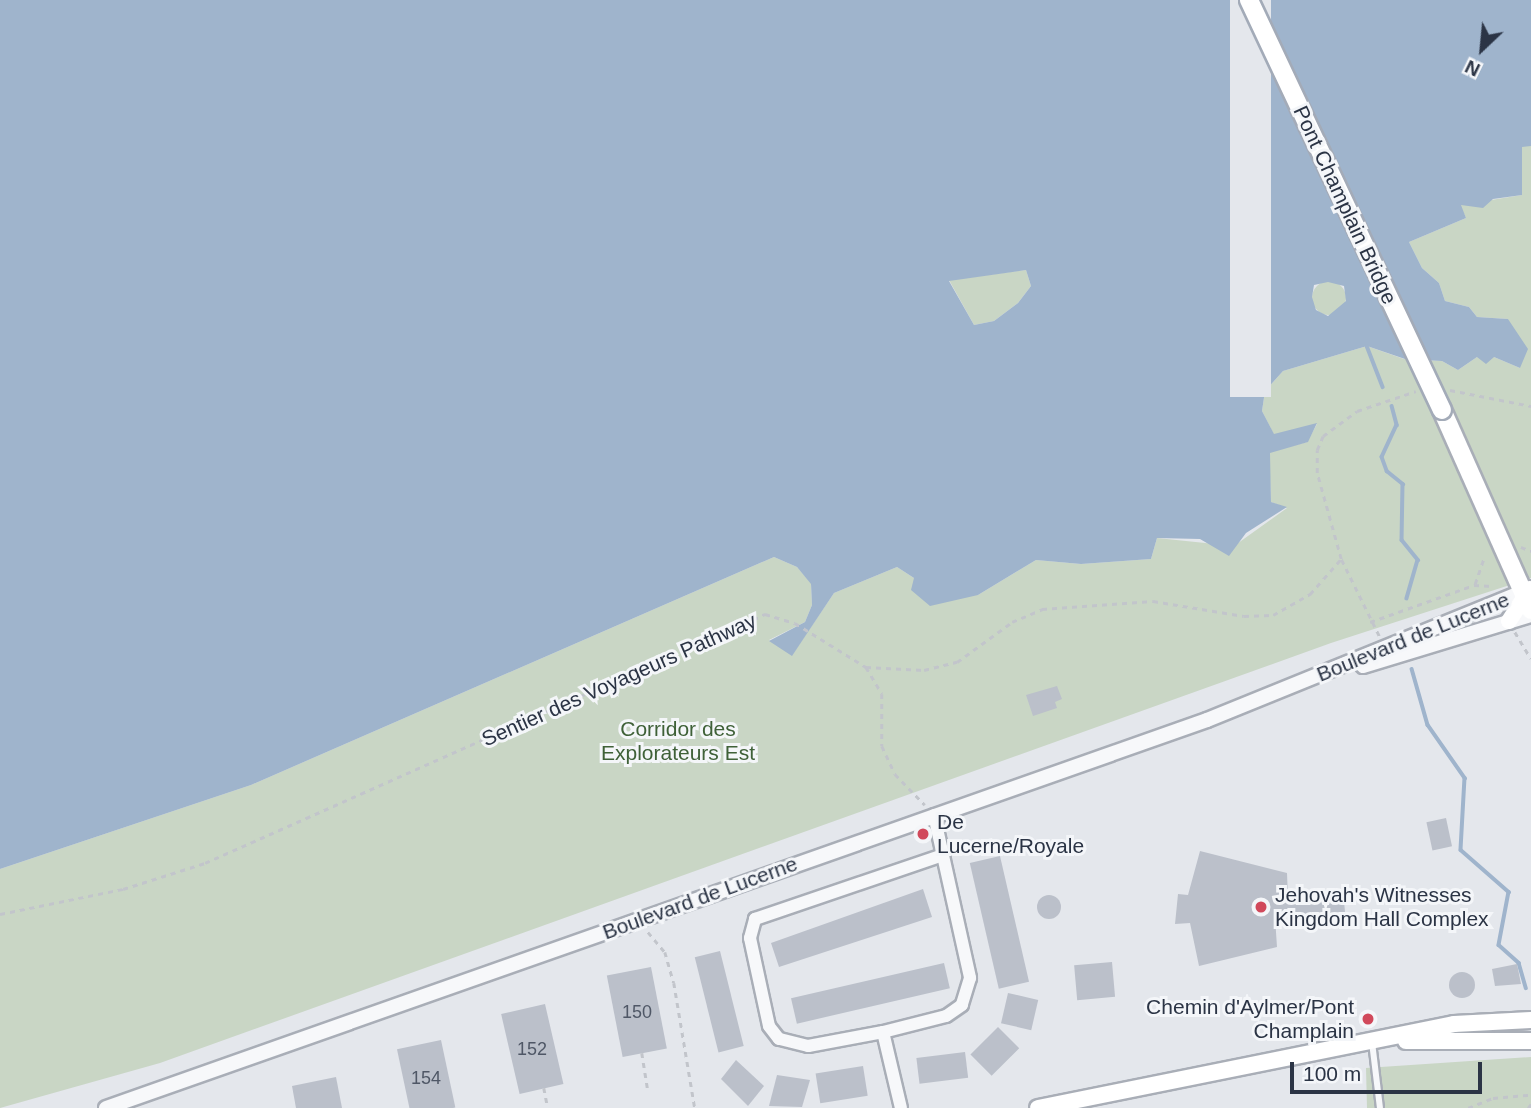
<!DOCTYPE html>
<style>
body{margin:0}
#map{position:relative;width:1531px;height:1108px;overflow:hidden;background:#e4e7ec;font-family:Arial,sans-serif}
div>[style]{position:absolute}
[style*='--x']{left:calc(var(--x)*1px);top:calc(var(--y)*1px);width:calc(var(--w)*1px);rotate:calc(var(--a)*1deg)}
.green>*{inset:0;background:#c9d6c5}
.round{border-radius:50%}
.water>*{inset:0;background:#9fb4cc}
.pier>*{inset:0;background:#e4e7ec;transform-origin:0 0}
.stream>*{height:3.5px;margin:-1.75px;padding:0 1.75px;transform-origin:1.75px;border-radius:1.75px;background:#9fb4cc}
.building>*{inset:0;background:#bbc0ca;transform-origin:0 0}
.path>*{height:2.5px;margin-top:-1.25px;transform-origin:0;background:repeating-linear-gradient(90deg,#c2c5cb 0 5px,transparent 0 10px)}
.roads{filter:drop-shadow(2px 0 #a9aeb7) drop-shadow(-2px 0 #a9aeb7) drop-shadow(0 2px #a9aeb7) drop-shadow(0 -2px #a9aeb7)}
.service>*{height:6px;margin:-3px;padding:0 3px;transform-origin:3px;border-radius:3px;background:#f7f8fa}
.minor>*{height:12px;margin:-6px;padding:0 6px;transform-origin:6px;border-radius:6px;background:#f7f8fa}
.tertiary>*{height:14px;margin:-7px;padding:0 7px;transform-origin:7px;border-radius:7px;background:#f7f8fa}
.secondary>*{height:16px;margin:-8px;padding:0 8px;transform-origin:8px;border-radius:8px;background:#fff}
.primary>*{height:18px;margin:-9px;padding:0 9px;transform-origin:9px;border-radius:9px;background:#fff}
.bridges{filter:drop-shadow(2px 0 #a3abb8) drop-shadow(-2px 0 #a3abb8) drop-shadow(0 2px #a3abb8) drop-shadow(0 -2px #a3abb8)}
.primary-bridge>*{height:18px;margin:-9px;padding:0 9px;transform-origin:9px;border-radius:9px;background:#fff}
.dots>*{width:19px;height:19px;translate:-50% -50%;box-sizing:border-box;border:4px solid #f4f6f9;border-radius:50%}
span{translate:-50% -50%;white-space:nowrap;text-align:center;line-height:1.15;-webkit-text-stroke:6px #f4f6f9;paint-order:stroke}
.number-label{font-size:18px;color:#4f5766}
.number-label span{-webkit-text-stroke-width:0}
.street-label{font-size:21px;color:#2b3445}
.park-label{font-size:21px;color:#3f6138}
.poi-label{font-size:21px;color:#2b3445}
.left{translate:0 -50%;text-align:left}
.right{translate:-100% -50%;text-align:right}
.north{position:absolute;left:1447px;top:14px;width:70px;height:70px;-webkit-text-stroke:5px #f4f6f9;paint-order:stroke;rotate:206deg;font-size:19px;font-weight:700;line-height:28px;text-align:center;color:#2b3445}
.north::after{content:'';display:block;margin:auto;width:24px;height:32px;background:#2b3445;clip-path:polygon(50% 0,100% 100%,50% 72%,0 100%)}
.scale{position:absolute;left:1290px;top:1062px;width:192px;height:32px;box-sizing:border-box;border:4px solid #2b3445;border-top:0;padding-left:9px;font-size:21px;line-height:24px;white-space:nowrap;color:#2b3445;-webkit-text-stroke:5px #f4f6f9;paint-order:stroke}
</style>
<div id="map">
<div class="green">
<div style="clip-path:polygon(1522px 146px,1531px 146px,1531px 578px,1331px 643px,160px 1063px,0 1108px,0 869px,251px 785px,774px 557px,797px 567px,811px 583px,812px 605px,805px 622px,769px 640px,792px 655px,834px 593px,897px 567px,914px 578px,978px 595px,1036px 560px,1081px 564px,1151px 559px,1157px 538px,1234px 546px,1287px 508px,1271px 502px,1269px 452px,1307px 442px,1317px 424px,1274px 435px,1262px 411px,1265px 391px,1283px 371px,1367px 346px,1404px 359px,1442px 361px,1458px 370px,1477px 357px,1494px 357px,1520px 368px,1508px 319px,1477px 317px,1469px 307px,1445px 301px,1439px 283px,1422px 268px,1409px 242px,1466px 218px,1460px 205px,1522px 195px)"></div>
<div style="clip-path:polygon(1026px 270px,1031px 286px,1018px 303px,994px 321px,974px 325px,949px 280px)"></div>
<div class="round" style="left:1312px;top:281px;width:34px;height:34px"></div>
<div style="clip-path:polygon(1531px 1057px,1531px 1108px,1367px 1108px,1366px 1068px)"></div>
</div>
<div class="water">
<div style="clip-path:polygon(evenodd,0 0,1531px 0,1531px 146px,1522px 147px,1522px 195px,1493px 199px,1483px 208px,1461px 205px,1466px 218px,1409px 242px,1422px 268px,1439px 283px,1445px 301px,1469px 307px,1477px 317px,1508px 319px,1528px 349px,1520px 368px,1494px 357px,1486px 364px,1477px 357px,1458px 370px,1442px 361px,1405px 359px,1367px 346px,1283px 371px,1265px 391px,1262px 411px,1274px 434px,1317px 423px,1308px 442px,1270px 453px,1271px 502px,1287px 507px,1246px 533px,1229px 556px,1200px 539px,1157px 538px,1151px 559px,1081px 564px,1036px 560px,978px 595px,930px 606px,911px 590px,914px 578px,897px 567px,834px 593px,792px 656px,769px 641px,805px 622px,812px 605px,811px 584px,797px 567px,774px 557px,251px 785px,0 869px,0 0,1026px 270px,1031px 286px,1018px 303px,994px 321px,974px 325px,949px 281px,1026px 270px,0 0,1328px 282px,1344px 286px,1346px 301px,1328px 316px,1316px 310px,1312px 297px,1314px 285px,1328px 282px)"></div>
</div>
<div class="pier">
<div style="left:1230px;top:0;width:41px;height:397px"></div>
</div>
<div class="stream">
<div style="--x:1367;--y:346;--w:44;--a:68.7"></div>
<div style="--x:1392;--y:406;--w:20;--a:75"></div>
<div style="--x:1397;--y:425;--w:35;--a:115"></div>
<div style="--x:1382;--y:457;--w:15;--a:70"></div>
<div style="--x:1387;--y:471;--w:21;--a:39"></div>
<div style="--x:1403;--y:484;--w:56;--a:91"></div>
<div style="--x:1402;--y:540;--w:26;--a:51"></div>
<div style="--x:1418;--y:560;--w:40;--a:106"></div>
<div style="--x:1412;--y:669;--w:58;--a:74.1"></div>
<div style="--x:1428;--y:725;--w:65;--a:55.1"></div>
<div style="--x:1465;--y:778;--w:72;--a:93.2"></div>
<div style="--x:1461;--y:850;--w:64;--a:41.2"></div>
<div style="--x:1509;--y:892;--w:54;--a:100.7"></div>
<div style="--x:1499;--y:945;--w:27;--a:42"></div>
<div style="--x:1519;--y:963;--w:26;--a:74"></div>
</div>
<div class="building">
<div style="clip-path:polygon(1057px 686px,1062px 699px,1055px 702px,1057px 708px,1033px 716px,1026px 695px)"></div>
<div style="left:1446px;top:818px;width:29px;height:20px;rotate:78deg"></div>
<div style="clip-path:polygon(1200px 851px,1287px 873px,1288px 898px,1344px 901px,1345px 912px,1275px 917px,1277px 947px,1199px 966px,1190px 923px,1175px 924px,1178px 894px,1188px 895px)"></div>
<div style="left:1000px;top:856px;width:129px;height:31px;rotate:77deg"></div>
<div style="clip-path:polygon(923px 889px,932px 917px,779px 967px,771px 943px)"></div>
<div class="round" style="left:1037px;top:895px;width:24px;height:24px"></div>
<div style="left:720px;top:951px;width:98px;height:26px;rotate:76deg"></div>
<div style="left:1112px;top:962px;width:35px;height:38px;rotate:85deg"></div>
<div style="left:944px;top:963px;width:26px;height:157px;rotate:77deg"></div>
<div style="clip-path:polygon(1517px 964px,1521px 984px,1495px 986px,1492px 969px)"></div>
<div style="left:651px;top:967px;width:83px;height:45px;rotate:79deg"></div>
<div class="round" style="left:1449px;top:972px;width:26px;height:26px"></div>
<div style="left:1008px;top:993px;width:31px;height:31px;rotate:13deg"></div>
<div style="left:545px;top:1004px;width:82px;height:45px;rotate:77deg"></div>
<div style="left:998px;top:1027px;width:30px;height:39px;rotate:45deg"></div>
<div style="left:441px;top:1040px;width:69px;height:45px;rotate:78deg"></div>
<div style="left:965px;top:1052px;width:26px;height:49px;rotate:83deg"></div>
<div style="clip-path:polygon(736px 1060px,764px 1086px,748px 1106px,721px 1079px)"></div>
<div style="left:863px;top:1066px;width:30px;height:48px;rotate:81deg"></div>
<div style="clip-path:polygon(777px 1075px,810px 1080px,802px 1107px,769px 1106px)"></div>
<div style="clip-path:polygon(336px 1077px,342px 1108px,296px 1108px,292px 1086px)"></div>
</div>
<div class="path">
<div style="--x:1450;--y:390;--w:83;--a:11.2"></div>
<div style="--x:1521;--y:547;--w:11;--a:22"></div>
<div style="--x:1475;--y:584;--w:28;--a:-71"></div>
<div style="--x:1370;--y:622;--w:110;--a:-19.6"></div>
<div style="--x:1474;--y:585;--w:18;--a:3"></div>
<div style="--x:1515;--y:632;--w:31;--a:59"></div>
<div style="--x:1379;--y:636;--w:86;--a:-116.3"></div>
<div style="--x:1341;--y:559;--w:89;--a:-105.6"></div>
<div style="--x:1317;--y:473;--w:23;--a:-90"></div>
<div style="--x:1317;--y:450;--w:15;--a:-67"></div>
<div style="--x:1323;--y:436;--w:42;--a:-36.3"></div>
<div style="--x:1357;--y:411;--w:62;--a:-18.7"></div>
<div style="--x:866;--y:667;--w:31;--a:59"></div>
<div style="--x:882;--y:694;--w:52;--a:90"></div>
<div style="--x:882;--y:746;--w:31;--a:65"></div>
<div style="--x:895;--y:774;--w:43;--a:45.9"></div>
<div style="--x:0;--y:914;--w:126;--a:-11.5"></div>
<div style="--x:123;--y:889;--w:86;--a:-17.6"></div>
<div style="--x:205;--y:863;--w:613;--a:-23.97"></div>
<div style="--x:765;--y:614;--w:31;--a:17"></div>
<div style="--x:795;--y:623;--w:84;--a:31.8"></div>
<div style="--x:866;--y:667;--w:58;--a:3"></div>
<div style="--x:924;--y:670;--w:34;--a:-14"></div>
<div style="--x:957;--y:662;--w:68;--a:-36"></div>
<div style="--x:1012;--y:622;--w:33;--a:-23"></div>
<div style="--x:1042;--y:609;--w:111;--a:-4.1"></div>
<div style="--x:1153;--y:601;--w:92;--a:9.4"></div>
<div style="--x:1244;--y:616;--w:29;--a:-2"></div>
<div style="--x:1273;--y:615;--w:43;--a:-29.6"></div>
<div style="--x:1310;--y:594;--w:47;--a:-48.5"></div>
<div style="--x:648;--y:932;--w:26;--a:50"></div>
<div style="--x:665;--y:952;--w:32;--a:74"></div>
<div style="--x:674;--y:983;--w:127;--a:80.5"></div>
<div style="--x:642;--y:1053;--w:36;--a:81"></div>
<div style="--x:544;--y:1088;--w:20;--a:79"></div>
<div style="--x:1468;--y:1108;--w:27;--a:-22"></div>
<div style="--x:1493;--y:1098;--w:38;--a:-5"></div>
<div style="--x:1528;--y:1108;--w:5;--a:-53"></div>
</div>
<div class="roads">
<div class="service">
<div style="--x:1372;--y:1042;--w:66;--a:83.1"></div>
</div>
<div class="minor">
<div style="--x:934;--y:815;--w:167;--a:77.5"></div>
<div style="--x:970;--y:978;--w:28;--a:107"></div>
<div style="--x:962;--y:1005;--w:19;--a:145"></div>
<div style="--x:946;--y:1016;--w:65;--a:165.7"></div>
<div style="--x:883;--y:1032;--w:76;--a:169.4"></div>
<div style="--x:808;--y:1046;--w:30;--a:-166"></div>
<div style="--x:779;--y:1039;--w:16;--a:-128"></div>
<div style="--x:769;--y:1026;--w:90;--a:-102.2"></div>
<div style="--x:750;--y:938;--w:20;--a:-75"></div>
<div style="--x:755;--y:919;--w:199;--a:-18.8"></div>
<div style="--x:883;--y:1032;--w:78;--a:76.7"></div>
</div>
<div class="tertiary">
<div style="--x:1363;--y:666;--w:176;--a:-16.9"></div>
<div style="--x:106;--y:1108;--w:1167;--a:-19.41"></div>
<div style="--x:1207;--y:720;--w:341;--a:-22.1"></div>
</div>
<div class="secondary">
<div style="--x:1509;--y:621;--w:38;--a:-57"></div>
<div style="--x:1406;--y:1041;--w:125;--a:0"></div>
<div style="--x:1038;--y:1108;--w:424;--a:-11.4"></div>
<div style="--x:1454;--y:1024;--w:77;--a:-3"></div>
</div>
<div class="primary">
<div style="--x:1442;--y:410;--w:219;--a:66"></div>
</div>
</div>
<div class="bridges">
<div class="primary-bridge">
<div style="--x:1249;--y:0;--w:453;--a:64.8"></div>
</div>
</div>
<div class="dots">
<div style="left:923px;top:834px;background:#d1495b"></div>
<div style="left:1261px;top:907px;background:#d1495b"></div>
<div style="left:1368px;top:1019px;background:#d1495b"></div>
</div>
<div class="number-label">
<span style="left:637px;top:1012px">150</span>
<span style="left:532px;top:1049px">152</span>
<span style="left:426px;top:1078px">154</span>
</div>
<div class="street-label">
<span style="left:1345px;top:205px;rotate:65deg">Pont Champlain Bridge</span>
<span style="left:1413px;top:637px;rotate:-22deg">Boulevard de Lucerne</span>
<span style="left:619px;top:680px;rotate:-24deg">Sentier des Voyageurs Pathway</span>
<span style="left:700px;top:898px;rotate:-20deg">Boulevard de Lucerne</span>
</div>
<div class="park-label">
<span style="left:678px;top:741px">Corridor des<br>Explorateurs Est</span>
</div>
<div class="poi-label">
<span class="left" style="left:937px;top:834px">De<br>Lucerne/Royale</span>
<span class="left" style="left:1275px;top:907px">Jehovah's Witnesses<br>Kingdom Hall Complex</span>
<span class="right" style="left:1354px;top:1019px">Chemin d'Aylmer/Pont<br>Champlain</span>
</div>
<div class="north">N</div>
<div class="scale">100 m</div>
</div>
